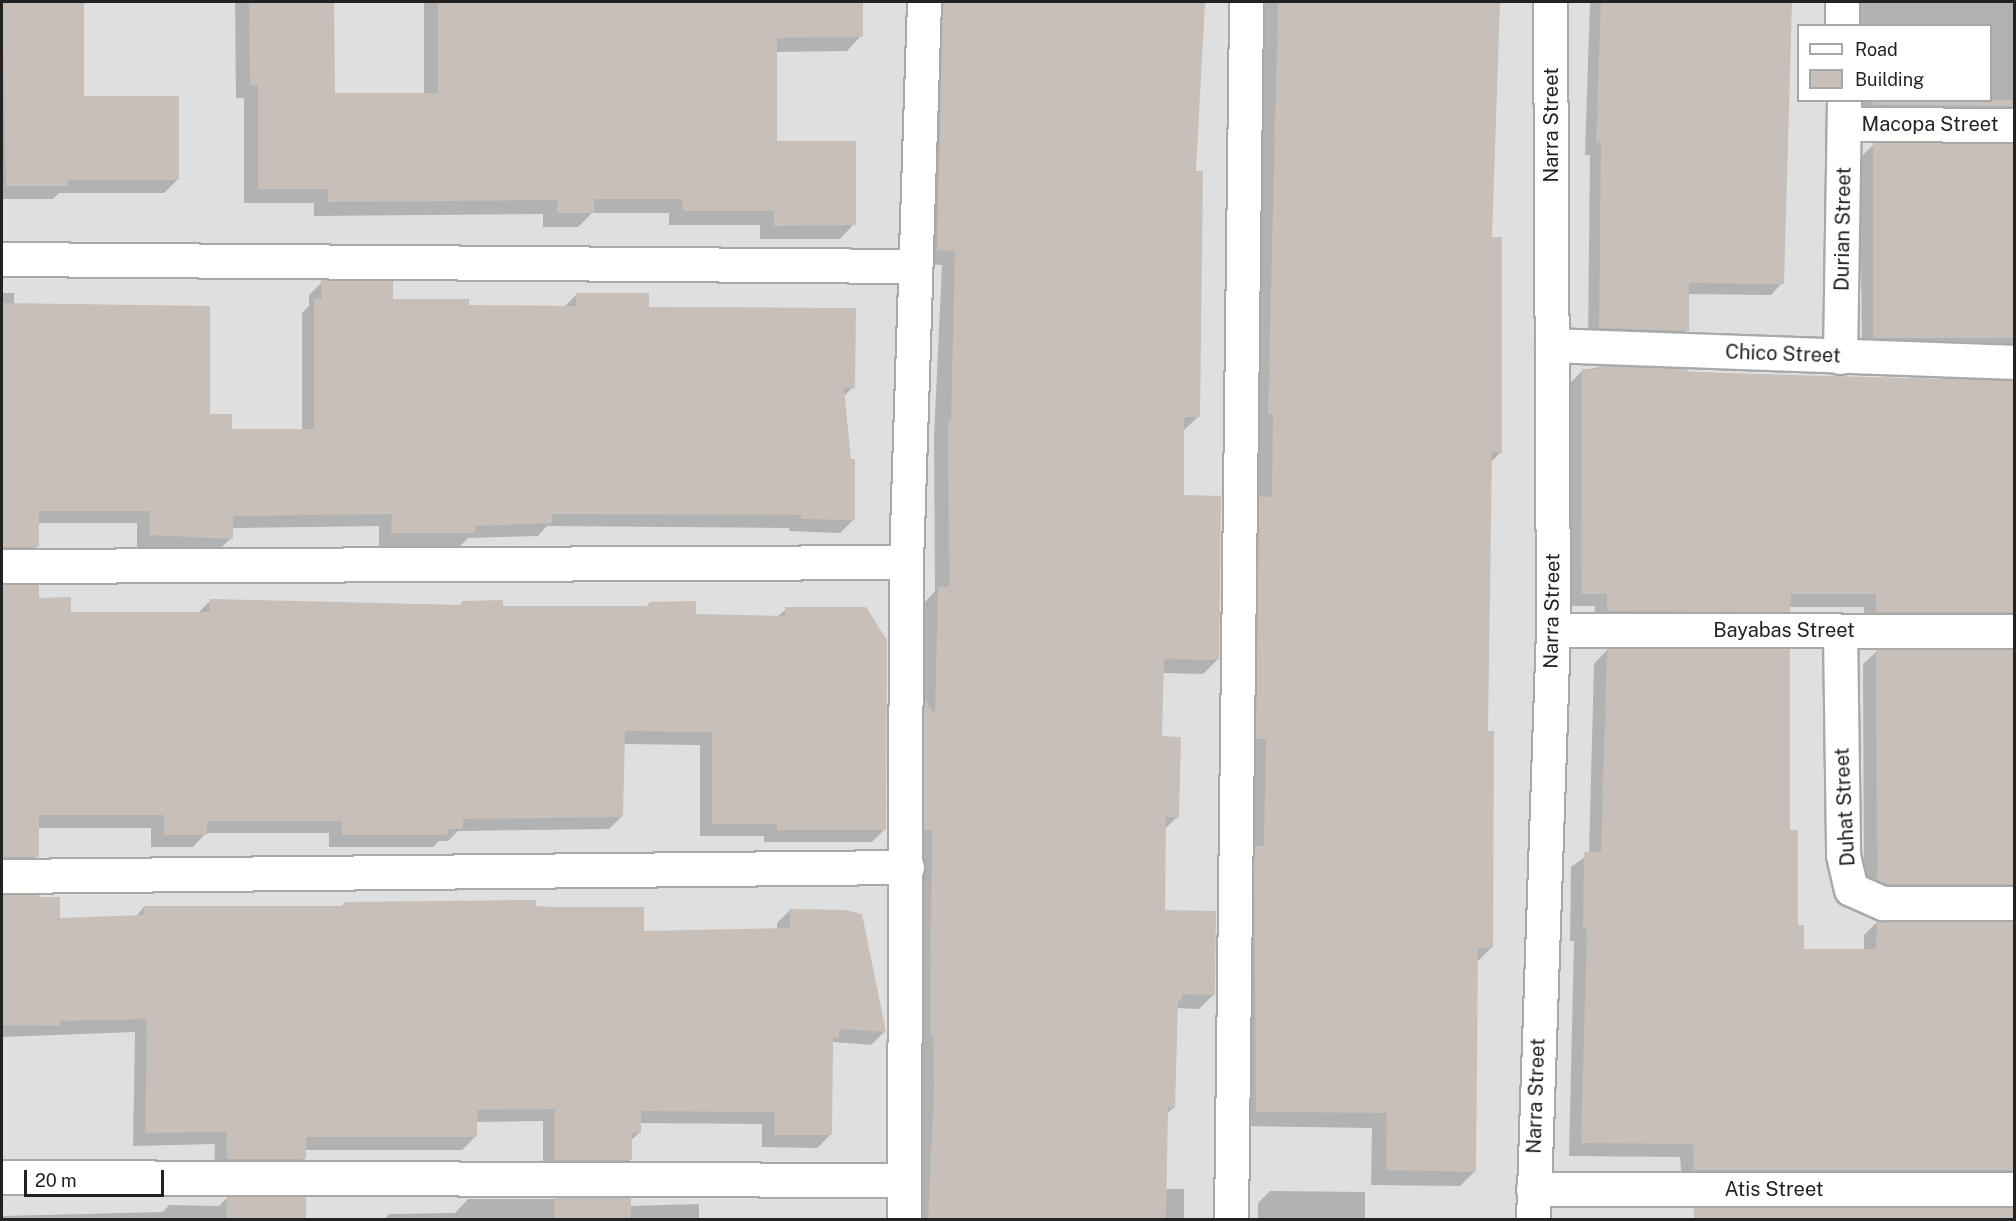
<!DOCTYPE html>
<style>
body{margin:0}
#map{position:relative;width:2016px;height:1221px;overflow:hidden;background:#f2efe9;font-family:"Public Sans",sans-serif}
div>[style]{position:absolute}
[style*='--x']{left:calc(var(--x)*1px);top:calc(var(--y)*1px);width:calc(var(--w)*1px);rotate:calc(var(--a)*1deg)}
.residential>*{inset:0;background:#e0dfdf}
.shadow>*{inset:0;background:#0003;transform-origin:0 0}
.building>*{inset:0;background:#c7bfb8;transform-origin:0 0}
.roads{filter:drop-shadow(2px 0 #a9a9a9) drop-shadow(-2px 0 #a9a9a9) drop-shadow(0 2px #a9a9a9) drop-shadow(0 -2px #a9a9a9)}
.street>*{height:33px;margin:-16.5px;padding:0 16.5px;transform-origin:16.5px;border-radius:16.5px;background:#fff}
span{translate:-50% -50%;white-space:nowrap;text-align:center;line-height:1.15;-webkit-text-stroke:4.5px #fff;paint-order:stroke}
.street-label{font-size:20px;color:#222}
.frame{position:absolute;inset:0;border:3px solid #222;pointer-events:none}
.legend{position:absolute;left:1797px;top:24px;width:195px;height:78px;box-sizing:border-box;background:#fff;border:2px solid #a7a7a7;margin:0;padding:8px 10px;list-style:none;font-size:18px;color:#222}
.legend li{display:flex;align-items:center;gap:12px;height:30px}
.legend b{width:30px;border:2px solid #a7a7a7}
.scale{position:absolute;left:24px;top:1170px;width:140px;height:27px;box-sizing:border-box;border:3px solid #222;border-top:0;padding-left:8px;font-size:18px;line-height:21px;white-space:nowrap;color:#222;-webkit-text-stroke:4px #fff;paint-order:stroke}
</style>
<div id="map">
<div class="residential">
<div style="clip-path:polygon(evenodd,2px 2px,2014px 2px,2014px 1219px,2px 1219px,2px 2px,1798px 26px,1990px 26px,1990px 100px,1798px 100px,1798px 26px)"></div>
</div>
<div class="shadow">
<div style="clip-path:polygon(2px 2px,83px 2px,83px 97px,177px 180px,164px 193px,59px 193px,53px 199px,2px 199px)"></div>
<div style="clip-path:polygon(235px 2px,333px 2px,333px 94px,424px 94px,424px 2px,861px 2px,861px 36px,847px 51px,775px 52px,775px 143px,854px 224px,840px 239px,760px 239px,760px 225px,669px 225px,669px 213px,592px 213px,578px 227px,543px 227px,543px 214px,314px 216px,314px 203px,244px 203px,244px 98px,236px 98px)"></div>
<div style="clip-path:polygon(928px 2px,1203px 2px,1194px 173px,1199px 416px,1183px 431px,1182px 496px,1218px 659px,1203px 674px,1162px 673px,1160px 738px,1177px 817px,1164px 830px,1163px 912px,1214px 994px,1199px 1009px,1176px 1008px,1174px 1107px,1167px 1114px,1165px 1189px,1184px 1189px,1184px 1220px,916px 1220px,924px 603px,935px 591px,934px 437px,942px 265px,923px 264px)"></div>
<div style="clip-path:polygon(1264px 2px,1498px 2px,1491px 238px,1501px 452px,1490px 463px,1486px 732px,1492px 947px,1476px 963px,1475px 1171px,1460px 1186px,1371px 1185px,1372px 1128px,1241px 1126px,1244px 513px,1258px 499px,1259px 429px,1254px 428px)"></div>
<div style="clip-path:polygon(1590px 2px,1791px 2px,1782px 283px,1771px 295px,1687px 294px,1687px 331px,1675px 342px,1588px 339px,1590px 155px,1585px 155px)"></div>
<div style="clip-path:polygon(1861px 2px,2014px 2px,2014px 129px,1861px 118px,1861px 100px,1990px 100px,1990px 26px,1861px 26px)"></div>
<div style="clip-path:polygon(1874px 144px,2014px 145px,2014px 365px,1862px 351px,1860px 158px)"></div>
<div style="clip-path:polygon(322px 282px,391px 300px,467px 307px,563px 308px,576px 295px,647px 309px,853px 387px,843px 397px,853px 520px,840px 533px,789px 531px,789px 528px,547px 526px,538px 536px,468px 538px,460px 546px,379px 546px,379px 526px,231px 528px,231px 538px,218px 551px,137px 547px,137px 523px,37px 523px,37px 546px,24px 560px,2px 561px,2px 293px,14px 293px,14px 305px,231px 431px,302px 431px,302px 313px,309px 306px,309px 295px)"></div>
<div style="clip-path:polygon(1600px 367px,1794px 377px,2014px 380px,2014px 633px,1864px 625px,1864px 607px,1789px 607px,1776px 624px,1594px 624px,1595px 606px,1569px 606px,1569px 384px,1583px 370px)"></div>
<div style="clip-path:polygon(2px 584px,37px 586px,37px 600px,70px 613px,197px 614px,211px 600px,459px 606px,462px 603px,501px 608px,645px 608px,650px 603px,695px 615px,777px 617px,786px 609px,885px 829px,872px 842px,764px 842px,764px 836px,700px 836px,700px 745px,623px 744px,622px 816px,609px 829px,458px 831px,448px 841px,439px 841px,433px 847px,329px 847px,329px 833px,206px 833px,193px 847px,151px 847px,151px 828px,37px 828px,37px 856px,24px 869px,2px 871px)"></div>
<div style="clip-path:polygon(1607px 650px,1789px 832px,1796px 926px,1803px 950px,1864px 951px,1864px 935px,1877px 922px,2014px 923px,2014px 1191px,1682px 1183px,1680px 1157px,1569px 1156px,1574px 941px,1570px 941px,1571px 867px,1589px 854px,1594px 664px)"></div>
<div style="clip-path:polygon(1877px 651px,2014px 651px,2014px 905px,1864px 893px,1863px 664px)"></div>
<div style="clip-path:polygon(2px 895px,58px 899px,58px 919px,135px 917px,144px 907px,340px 908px,344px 904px,535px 907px,642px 932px,777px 930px,777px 923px,790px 910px,884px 1032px,871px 1045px,833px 1042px,830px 1135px,817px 1148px,762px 1147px,762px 1124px,639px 1123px,639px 1133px,630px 1141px,630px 1160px,617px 1173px,543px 1173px,543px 1121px,475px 1122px,475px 1137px,462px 1150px,305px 1150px,304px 1159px,291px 1172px,214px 1171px,215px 1144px,133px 1146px,135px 1032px,2px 1037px)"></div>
<div style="clip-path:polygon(1270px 1191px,1365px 1192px,1365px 1220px,1258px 1220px,1258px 1203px)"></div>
<div style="clip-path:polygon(227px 1198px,304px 1220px,2px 1220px,2px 1216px,163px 1212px,169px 1205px,219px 1206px)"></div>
<div style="clip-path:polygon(468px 1199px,630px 1199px,630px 1206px,699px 1204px,699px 1220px,384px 1220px,389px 1214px,455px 1213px)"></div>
<div style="left:1695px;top:1209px;width:319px;height:15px"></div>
</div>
<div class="building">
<div style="clip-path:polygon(2px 2px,84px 2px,84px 96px,179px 96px,179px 180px,68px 180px,68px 186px,6px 186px)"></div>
<div style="clip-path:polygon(249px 2px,334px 2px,335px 93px,438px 93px,438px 2px,863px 2px,863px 37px,777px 38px,777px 141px,856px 141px,856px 225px,774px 226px,774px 211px,683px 211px,683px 199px,594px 199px,594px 213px,557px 213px,557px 200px,328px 202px,328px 189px,258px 189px,258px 85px,250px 85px)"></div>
<div style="clip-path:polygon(943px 2px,1205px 2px,1196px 171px,1203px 171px,1200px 417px,1184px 417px,1184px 495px,1221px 496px,1219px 660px,1164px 659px,1162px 736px,1181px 737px,1179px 818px,1166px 817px,1165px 910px,1216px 911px,1215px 995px,1182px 994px,1182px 1001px,1178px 1001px,1175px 1108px,1168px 1108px,1166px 1220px,928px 1220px,934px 1088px,933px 1035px,930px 1035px,932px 830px,924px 830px,924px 698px,935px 715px,938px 587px,949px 587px,948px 421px,951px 421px,955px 251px,937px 250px)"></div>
<div style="clip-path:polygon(1278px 2px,1500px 2px,1492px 237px,1502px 237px,1502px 453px,1492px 452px,1488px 731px,1494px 731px,1493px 948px,1478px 948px,1476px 1172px,1386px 1170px,1387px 1113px,1256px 1112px,1254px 846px,1264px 846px,1266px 739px,1256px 739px,1259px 496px,1272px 497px,1273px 414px,1268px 414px)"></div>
<div style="clip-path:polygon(1601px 2px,1792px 2px,1784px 284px,1689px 283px,1689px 331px,1599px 328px,1601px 143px,1596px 143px)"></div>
<div style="clip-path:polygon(1873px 100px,2014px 100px,2014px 106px,1873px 105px)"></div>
<div style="left:1873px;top:143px;width:141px;height:195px"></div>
<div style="clip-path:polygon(321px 280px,393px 281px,393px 299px,469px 299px,469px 305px,576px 306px,576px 293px,649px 293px,649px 307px,856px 308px,855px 388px,844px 388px,851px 459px,855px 459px,855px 520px,801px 519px,801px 515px,552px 514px,552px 523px,475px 526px,475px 533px,391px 533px,392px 514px,233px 516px,233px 539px,149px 535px,149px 511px,39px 511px,39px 547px,2px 547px,2px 303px,210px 306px,210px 414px,232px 414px,232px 429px,314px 429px,314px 299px,322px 299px)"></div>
<div style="clip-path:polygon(1599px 365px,1688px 369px,1688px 372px,2014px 381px,2014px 612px,1876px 612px,1876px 594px,1791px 594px,1790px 612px,1607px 611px,1607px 594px,1581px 594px,1582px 369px,1599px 369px)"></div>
<div style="clip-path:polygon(2px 585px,39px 585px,39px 598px,71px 597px,71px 612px,210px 612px,210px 599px,462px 605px,462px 601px,503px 600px,503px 606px,649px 606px,649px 602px,696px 601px,696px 614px,785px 616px,785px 607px,866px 607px,887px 640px,886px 830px,777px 830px,777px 824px,712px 824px,712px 732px,625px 731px,623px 817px,463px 819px,463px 829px,447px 829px,447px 835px,342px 835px,341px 821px,207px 821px,207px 835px,164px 835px,164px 815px,39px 815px,39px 857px,2px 857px)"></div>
<div style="clip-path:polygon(1607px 649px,1790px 649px,1790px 830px,1798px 830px,1798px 925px,1804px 925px,1804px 949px,1876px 949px,1877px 920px,2014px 922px,2014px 1170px,1694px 1170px,1693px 1144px,1581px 1143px,1587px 928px,1583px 928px,1584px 852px,1601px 852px)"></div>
<div style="clip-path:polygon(1876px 649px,2014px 650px,2014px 884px,1887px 884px,1877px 880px)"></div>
<div style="clip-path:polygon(39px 894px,39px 897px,60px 897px,60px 918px,144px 915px,144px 906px,344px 906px,344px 902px,536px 900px,536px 906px,552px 907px,644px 907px,644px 931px,790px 928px,790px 909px,845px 910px,862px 914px,886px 1032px,839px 1029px,839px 1038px,833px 1038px,832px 1135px,774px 1135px,775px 1112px,641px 1111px,641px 1133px,632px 1133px,632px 1160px,555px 1160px,555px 1109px,477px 1110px,477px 1137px,306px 1137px,306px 1159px,227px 1159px,227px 1132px,145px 1133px,147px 1019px,60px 1021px,60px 1026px,2px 1025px,2px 895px)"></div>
<div style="left:227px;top:1197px;width:79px;height:23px"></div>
<div style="left:555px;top:1198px;width:76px;height:22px"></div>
<div style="left:1694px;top:1208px;width:320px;height:12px"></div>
</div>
<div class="roads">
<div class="street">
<div style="--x:1842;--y:2;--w:24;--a:90"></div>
<div style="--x:1845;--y:124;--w:169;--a:0.3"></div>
<div style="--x:2;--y:259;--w:912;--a:0.44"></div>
<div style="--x:1552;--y:345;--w:462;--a:2.1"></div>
<div style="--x:1840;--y:357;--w:257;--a:-89.1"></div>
<div style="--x:2;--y:566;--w:904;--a:-0.25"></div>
<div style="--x:1553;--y:630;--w:461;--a:0.1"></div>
<div style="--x:1840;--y:631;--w:224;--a:89.2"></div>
<div style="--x:1843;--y:855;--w:35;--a:77"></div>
<div style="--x:1851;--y:889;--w:35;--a:24"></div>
<div style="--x:1883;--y:903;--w:131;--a:0"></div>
<div style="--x:2;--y:876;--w:905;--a:-0.57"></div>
<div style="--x:2;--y:1177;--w:901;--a:0.19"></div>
<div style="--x:1533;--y:1189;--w:481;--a:0"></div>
<div style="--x:904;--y:1220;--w:658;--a:-89.83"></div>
<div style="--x:906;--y:562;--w:560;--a:-88.16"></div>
<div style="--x:1231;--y:1220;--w:1218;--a:-89.29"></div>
<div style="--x:1533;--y:1220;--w:590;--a:-88.06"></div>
<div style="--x:1553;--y:630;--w:628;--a:-90.27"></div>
</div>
</div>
<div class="street-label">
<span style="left:1930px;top:124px">Macopa Street</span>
<span style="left:1551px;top:125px;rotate:-90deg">Narra Street</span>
<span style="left:1843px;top:229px;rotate:-89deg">Durian Street</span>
<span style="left:1783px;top:354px;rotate:2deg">Chico Street</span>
<span style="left:1552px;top:611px;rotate:-89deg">Narra Street</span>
<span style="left:1784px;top:630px">Bayabas Street</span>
<span style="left:1845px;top:807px;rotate:-93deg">Duhat Street</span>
<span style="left:1536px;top:1096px;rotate:-88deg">Narra Street</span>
<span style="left:1774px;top:1189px">Atis Street</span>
</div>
<div class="frame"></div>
<ul class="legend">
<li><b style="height:8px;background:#fff"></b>Road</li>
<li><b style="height:16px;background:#c7bfb8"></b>Building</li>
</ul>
<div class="scale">20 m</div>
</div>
